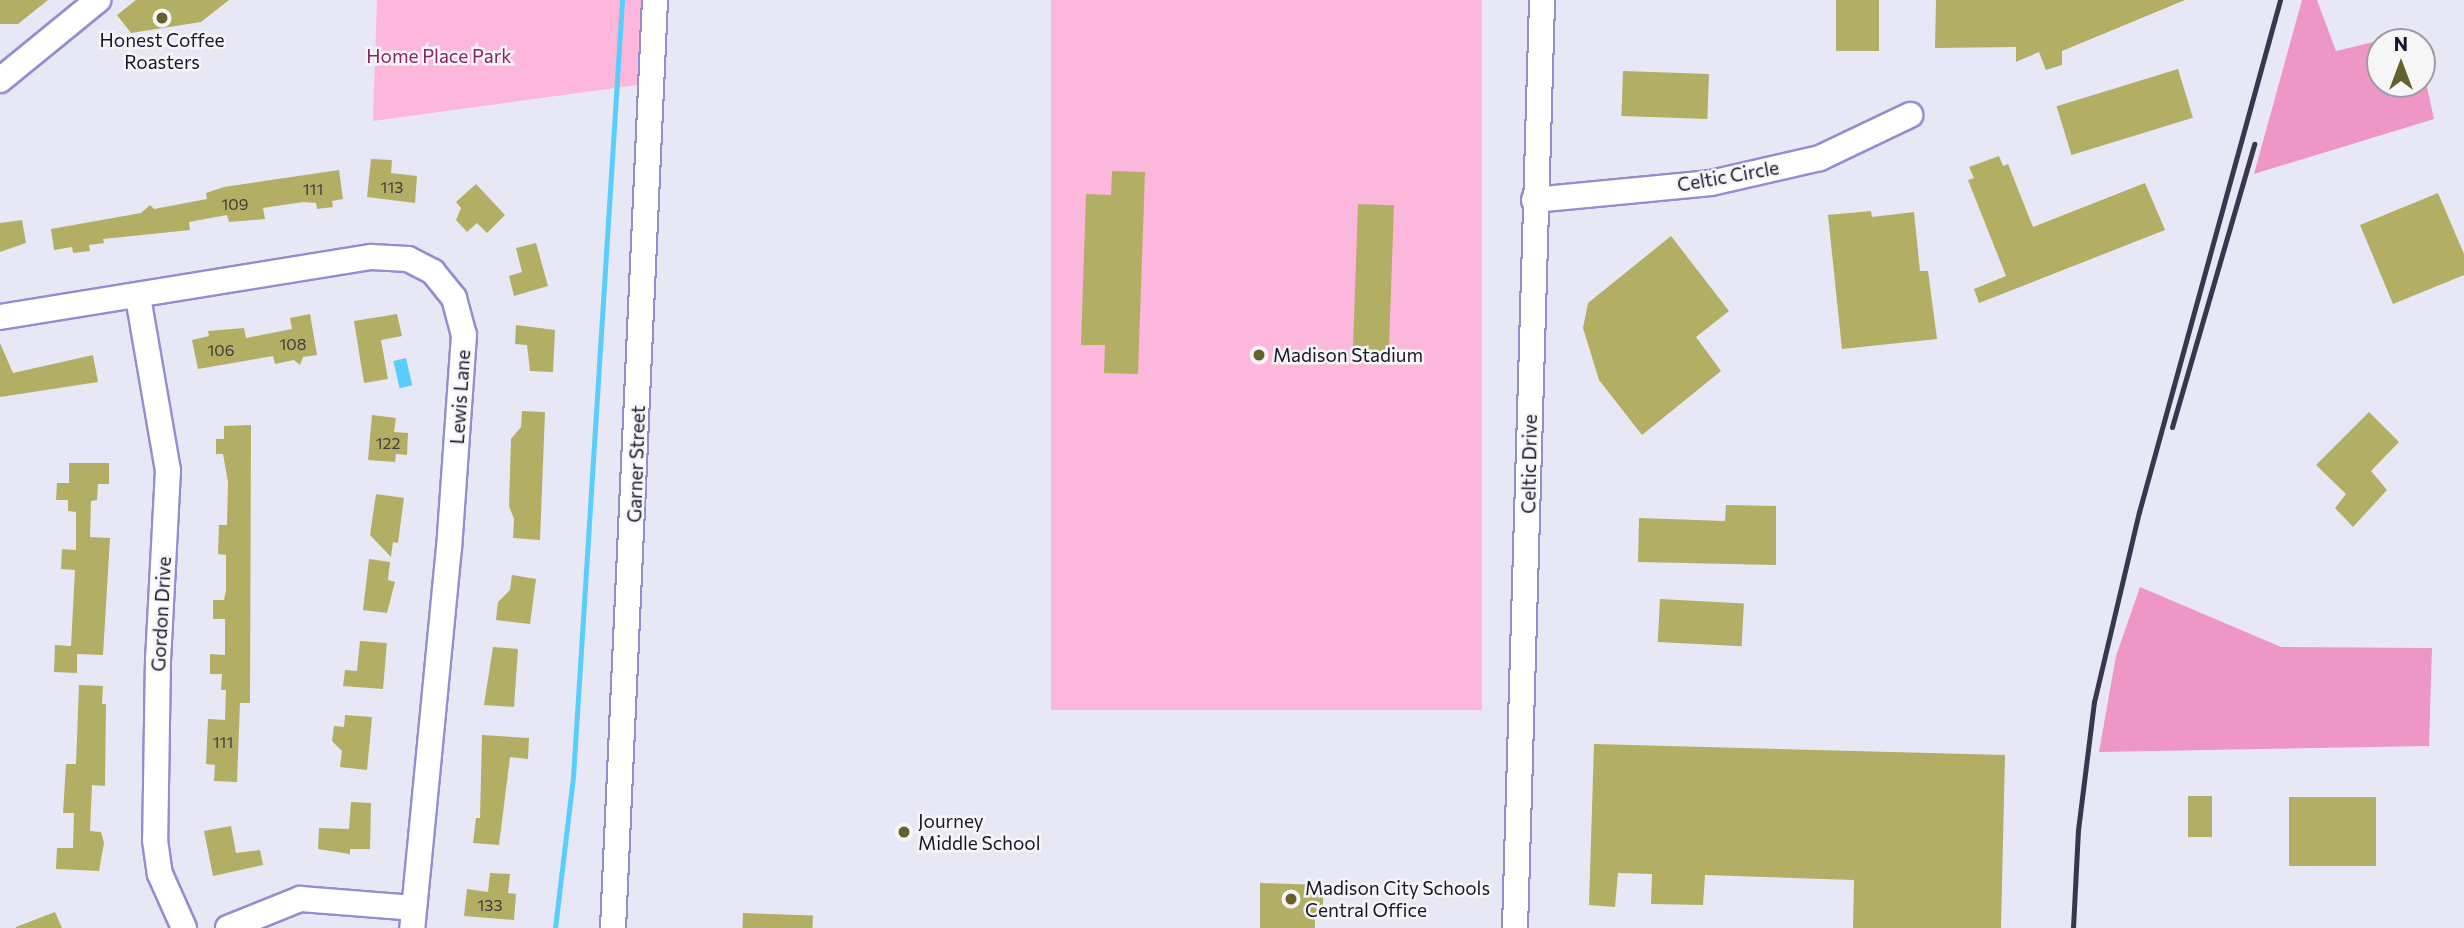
<!DOCTYPE html>
<style>
body{margin:0}
#map{position:relative;width:2464px;height:928px;overflow:hidden;background:#e7e7f6;font-family:Commissioner,sans-serif}
div>[style]{position:absolute}
[style*='--x']{left:calc(var(--x)*1px);top:calc(var(--y)*1px);width:calc(var(--w)*1px);rotate:calc(var(--a)*1deg)}
.green>*{inset:0;background:#fdb7dc;transform-origin:0 0}
.forest>*{inset:0;background:#ee96c6}
.water>*{inset:0;background:#5acefa;transform-origin:0 0}
.stream>*{height:5px;margin:-2.5px;padding:0 2.5px;transform-origin:2.5px;border-radius:2.5px;background:#5acefa}
.building>*{inset:0;background:#b2af65;transform-origin:0 0}
.roads{filter:drop-shadow(2px 0 #928ecf) drop-shadow(-2px 0 #928ecf) drop-shadow(0 2px #928ecf) drop-shadow(0 -2px #928ecf)}
.minor>*{height:24px;margin:-12px;padding:0 12px;transform-origin:12px;border-radius:12px;background:#fff}
.rail>*{height:5px;margin:-2.5px;padding:0 2.5px;transform-origin:2.5px;border-radius:2.5px;background:#39374e}
.dots>*{width:19px;height:19px;translate:-50% -50%;box-sizing:border-box;border:4px solid #f6f6f6;border-radius:50%}
span{translate:-50% -50%;white-space:nowrap;text-align:center;line-height:1.15;-webkit-text-stroke:5px #f6f6f6;paint-order:stroke}
.number-label{font-size:16px;color:#3e3b3b}
.number-label span{-webkit-text-stroke-width:0}
.poi-label{font-size:19px;color:#17142d}
.left{translate:0 -50%;text-align:left}
.park-label{font-size:19px;color:#892363}
.street-label{font-size:19px;color:#17142d}
.north{position:absolute;left:2366px;top:28px;width:70px;height:70px;box-sizing:border-box;background:#f6f6f6;border:2px solid #9d9ca6;border-radius:50%;rotate:0deg;font-size:19px;font-weight:700;line-height:28px;text-align:center;color:#17142d}
.north::after{content:'';display:block;margin:auto;width:24px;height:32px;background:#64612e;clip-path:polygon(50% 0,100% 100%,50% 72%,0 100%)}
</style>
<div id="map">
<div class="green">
<div style="clip-path:polygon(377px 0,655px 0,652px 83px,373px 121px)"></div>
<div style="left:1051px;top:0;width:431px;height:710px"></div>
</div>
<div class="forest">
<div style="clip-path:polygon(2302px 0,2317px 0,2336px 51px,2415px 32px,2417px 42px,2380px 42px,2380px 84px,2422px 84px,2422px 64px,2434px 119px,2254px 174px)"></div>
<div style="clip-path:polygon(2140px 587px,2281px 647px,2432px 648px,2429px 746px,2099px 752px,2116px 656px)"></div>
</div>
<div class="water">
<div style="left:406px;top:358px;width:28px;height:13px;rotate:77deg"></div>
</div>
<div class="stream">
<div style="--x:555;--y:928;--w:152;--a:-83.2"></div>
<div style="--x:573;--y:777;--w:779;--a:-86.39"></div>
</div>
<div class="building">
<div style="clip-path:polygon(0 0,48px 0,18px 24px,0 24px)"></div>
<div style="clip-path:polygon(136px 0,229px 0,201px 22px,131px 33px,117px 15px)"></div>
<div style="left:1836px;top:0;width:43px;height:51px"></div>
<div style="clip-path:polygon(1936px 0,2185px 0,2062px 51px,2062px 65px,2046px 70px,2039px 52px,2016px 62px,2016px 47px,1935px 48px)"></div>
<div style="left:2178px;top:69px;width:51px;height:127px;rotate:73deg"></div>
<div style="left:1623px;top:71px;width:86px;height:45px;rotate:2deg"></div>
<div style="clip-path:polygon(1999px 156px,2003px 166px,2008px 164px,2033px 227px,2145px 183px,2165px 230px,1979px 303px,1974px 289px,2006px 276px,1968px 180px,1974px 178px,1969px 167px)"></div>
<div style="clip-path:polygon(371px 159px,392px 160px,391px 173px,417px 176px,415px 203px,367px 197px)"></div>
<div style="clip-path:polygon(339px 170px,343px 199px,332px 201px,333px 207px,317px 209px,316px 203px,303px 202px,263px 208px,265px 219px,229px 222px,227px 215px,189px 222px,190px 230px,103px 239px,104px 243px,89px 245px,90px 251px,73px 253px,72px 247px,54px 250px,51px 229px,141px 213px,150px 205px,154px 209px,207px 199px,206px 193px,224px 187px)"></div>
<div style="clip-path:polygon(1112px 171px,1145px 172px,1138px 374px,1104px 373px,1105px 345px,1081px 345px,1086px 194px,1111px 195px)"></div>
<div style="clip-path:polygon(476px 184px,505px 215px,487px 233px,477px 223px,467px 232px,456px 220px,461px 208px,456px 202px)"></div>
<div style="clip-path:polygon(2438px 193px,2464px 254px,2464px 275px,2393px 304px,2360px 225px)"></div>
<div style="left:1358px;top:204px;width:36px;height:150px;rotate:2deg"></div>
<div style="clip-path:polygon(1871px 211px,1872px 217px,1914px 212px,1920px 271px,1928px 271px,1937px 339px,1842px 349px,1828px 215px)"></div>
<div style="clip-path:polygon(22px 220px,26px 243px,0 252px,0 223px)"></div>
<div style="clip-path:polygon(1671px 236px,1729px 311px,1696px 337px,1721px 371px,1642px 435px,1599px 380px,1583px 328px,1588px 303px)"></div>
<div style="clip-path:polygon(536px 243px,548px 286px,514px 296px,509px 276px,522px 272px,516px 248px)"></div>
<div style="clip-path:polygon(310px 314px,317px 355px,303px 357px,300px 365px,294px 360px,275px 364px,273px 356px,198px 369px,192px 340px,209px 336px,208px 331px,244px 328px,246px 338px,292px 329px,290px 318px)"></div>
<div style="clip-path:polygon(397px 314px,402px 336px,381px 340px,388px 379px,364px 383px,354px 321px)"></div>
<div style="clip-path:polygon(516px 325px,555px 330px,553px 372px,530px 371px,527px 345px,515px 344px)"></div>
<div style="clip-path:polygon(0 343px,13px 373px,93px 355px,98px 382px,0 397px)"></div>
<div style="clip-path:polygon(522px 411px,545px 412px,540px 540px,513px 538px,514px 519px,509px 506px,511px 439px,521px 427px)"></div>
<div style="clip-path:polygon(2369px 412px,2399px 442px,2371px 471px,2387px 490px,2353px 527px,2335px 508px,2346px 494px,2316px 465px)"></div>
<div style="clip-path:polygon(372px 415px,396px 418px,394px 432px,408px 433px,407px 455px,396px 454px,395px 462px,368px 460px)"></div>
<div style="clip-path:polygon(251px 425px,250px 703px,240px 703px,237px 782px,214px 781px,215px 765px,206px 764px,208px 719px,225px 720px,226px 690px,221px 690px,222px 674px,210px 674px,210px 654px,225px 655px,225px 619px,213px 619px,213px 600px,224px 600px,226px 590px,226px 555px,218px 554px,219px 525px,227px 525px,228px 482px,223px 454px,216px 454px,216px 439px,224px 439px,224px 426px)"></div>
<div style="clip-path:polygon(69px 463px,109px 463px,109px 484px,98px 484px,97px 500px,91px 501px,90px 537px,110px 538px,103px 655px,77px 654px,77px 673px,54px 672px,55px 645px,71px 646px,75px 570px,61px 569px,62px 549px,76px 550px,76px 512px,68px 511px,68px 500px,56px 500px,57px 483px,69px 483px)"></div>
<div style="clip-path:polygon(376px 494px,404px 498px,398px 543px,393px 542px,391px 557px,370px 535px)"></div>
<div style="clip-path:polygon(1726px 505px,1776px 506px,1776px 565px,1638px 562px,1639px 518px,1725px 521px)"></div>
<div style="clip-path:polygon(369px 559px,390px 562px,388px 580px,395px 582px,387px 613px,363px 610px)"></div>
<div style="clip-path:polygon(512px 575px,536px 579px,530px 624px,496px 620px,498px 602px,510px 590px)"></div>
<div style="left:1660px;top:599px;width:84px;height:43px;rotate:3deg"></div>
<div style="clip-path:polygon(360px 641px,387px 643px,383px 689px,343px 686px,345px 670px,357px 671px)"></div>
<div style="clip-path:polygon(493px 647px,518px 649px,514px 707px,484px 705px)"></div>
<div style="clip-path:polygon(79px 685px,103px 686px,102px 704px,106px 704px,105px 786px,92px 785px,90px 831px,101px 832px,104px 843px,99px 871px,56px 869px,57px 848px,73px 848px,74px 813px,63px 813px,66px 764px,76px 764px)"></div>
<div style="clip-path:polygon(345px 715px,372px 717px,367px 770px,340px 767px,342px 751px,332px 741px,334px 726px,344px 727px)"></div>
<div style="clip-path:polygon(482px 735px,529px 738px,528px 759px,510px 757px,499px 845px,473px 843px,476px 818px,480px 818px)"></div>
<div style="clip-path:polygon(1594px 744px,2005px 755px,2001px 928px,1853px 928px,1854px 880px,1705px 875px,1703px 905px,1651px 904px,1652px 874px,1618px 873px,1615px 907px,1589px 905px)"></div>
<div style="left:2188px;top:796px;width:24px;height:41px"></div>
<div style="left:2289px;top:797px;width:87px;height:69px"></div>
<div style="clip-path:polygon(351px 802px,371px 803px,370px 849px,350px 849px,350px 854px,318px 849px,319px 828px,349px 829px)"></div>
<div style="clip-path:polygon(231px 826px,236px 853px,260px 850px,263px 865px,213px 876px,204px 831px)"></div>
<div style="clip-path:polygon(490px 873px,510px 874px,508px 893px,516px 894px,514px 920px,464px 916px,467px 889px,488px 892px)"></div>
<div style="clip-path:polygon(1260px 883px,1323px 885px,1323px 918px,1315px 918px,1315px 928px,1260px 928px)"></div>
<div style="clip-path:polygon(55px 912px,62px 928px,16px 928px,16px 927px)"></div>
<div style="left:743px;top:913px;width:70px;height:15px;rotate:2deg"></div>
</div>
<div class="roads">
<div class="minor">
<div style="--x:0;--y:80;--w:127;--a:-39.2"></div>
<div style="--x:1534;--y:200;--w:178;--a:-5.5"></div>
<div style="--x:1711;--y:183;--w:112;--a:-12.9"></div>
<div style="--x:1820;--y:158;--w:100;--a:-25.5"></div>
<div style="--x:138;--y:297;--w:176;--a:80.2"></div>
<div style="--x:168;--y:470;--w:189;--a:93"></div>
<div style="--x:158;--y:659;--w:181;--a:90.9"></div>
<div style="--x:155;--y:840;--w:34;--a:82"></div>
<div style="--x:160;--y:874;--w:59;--a:66"></div>
<div style="--x:0;--y:317;--w:376;--a:-9.2"></div>
<div style="--x:371;--y:257;--w:37;--a:3"></div>
<div style="--x:408;--y:259;--w:28;--a:27"></div>
<div style="--x:433;--y:272;--w:33;--a:51"></div>
<div style="--x:454;--y:298;--w:38;--a:75"></div>
<div style="--x:464;--y:335;--w:213;--a:94"></div>
<div style="--x:449;--y:547;--w:383;--a:95.5"></div>
<div style="--x:228;--y:928;--w:78;--a:-21.9"></div>
<div style="--x:300;--y:899;--w:114;--a:4.5"></div>
<div style="--x:613;--y:928;--w:929;--a:-87.41"></div>
<div style="--x:1515;--y:928;--w:928;--a:-88.33"></div>
</div>
</div>
<div class="rail">
<div style="--x:2172;--y:427;--w:295;--a:-73.8"></div>
<div style="--x:2073;--y:928;--w:98;--a:-87.1"></div>
<div style="--x:2078;--y:830;--w:129;--a:-82.9"></div>
<div style="--x:2094;--y:702;--w:195;--a:-76.7"></div>
<div style="--x:2139;--y:512;--w:531;--a:-74.6"></div>
</div>
<div class="dots">
<div style="left:162px;top:18px;background:#64612e"></div>
<div style="left:1259px;top:355px;background:#64612e"></div>
<div style="left:904px;top:832px;background:#64612e"></div>
<div style="left:1291px;top:899px;background:#64612e"></div>
</div>
<div class="number-label">
<span style="left:392px;top:187px">113</span>
<span style="left:313px;top:189px">111</span>
<span style="left:235px;top:204px">109</span>
<span style="left:293px;top:344px">108</span>
<span style="left:221px;top:350px">106</span>
<span style="left:388px;top:443px">122</span>
<span style="left:223px;top:742px">111</span>
<span style="left:490px;top:905px">133</span>
</div>
<div class="poi-label">
<span style="left:162px;top:51px">Honest Coffee<br>Roasters</span>
<span class="left" style="left:1273px;top:355px">Madison Stadium</span>
<span class="left" style="left:918px;top:832px">Journey<br>Middle School</span>
<span class="left" style="left:1305px;top:899px">Madison City Schools<br>Central Office</span>
</div>
<div class="park-label">
<span style="left:439px;top:56px">Home Place Park</span>
</div>
<div class="street-label">
<span style="left:1728px;top:176px;rotate:-10deg">Celtic Circle</span>
<span style="left:460px;top:397px;rotate:-86deg">Lewis Lane</span>
<span style="left:636px;top:464px;rotate:-88deg">Garner Street</span>
<span style="left:1529px;top:464px;rotate:-89deg">Celtic Drive</span>
<span style="left:161px;top:614px;rotate:-87deg">Gordon Drive</span>
</div>
<div class="north">N</div>
</div>
